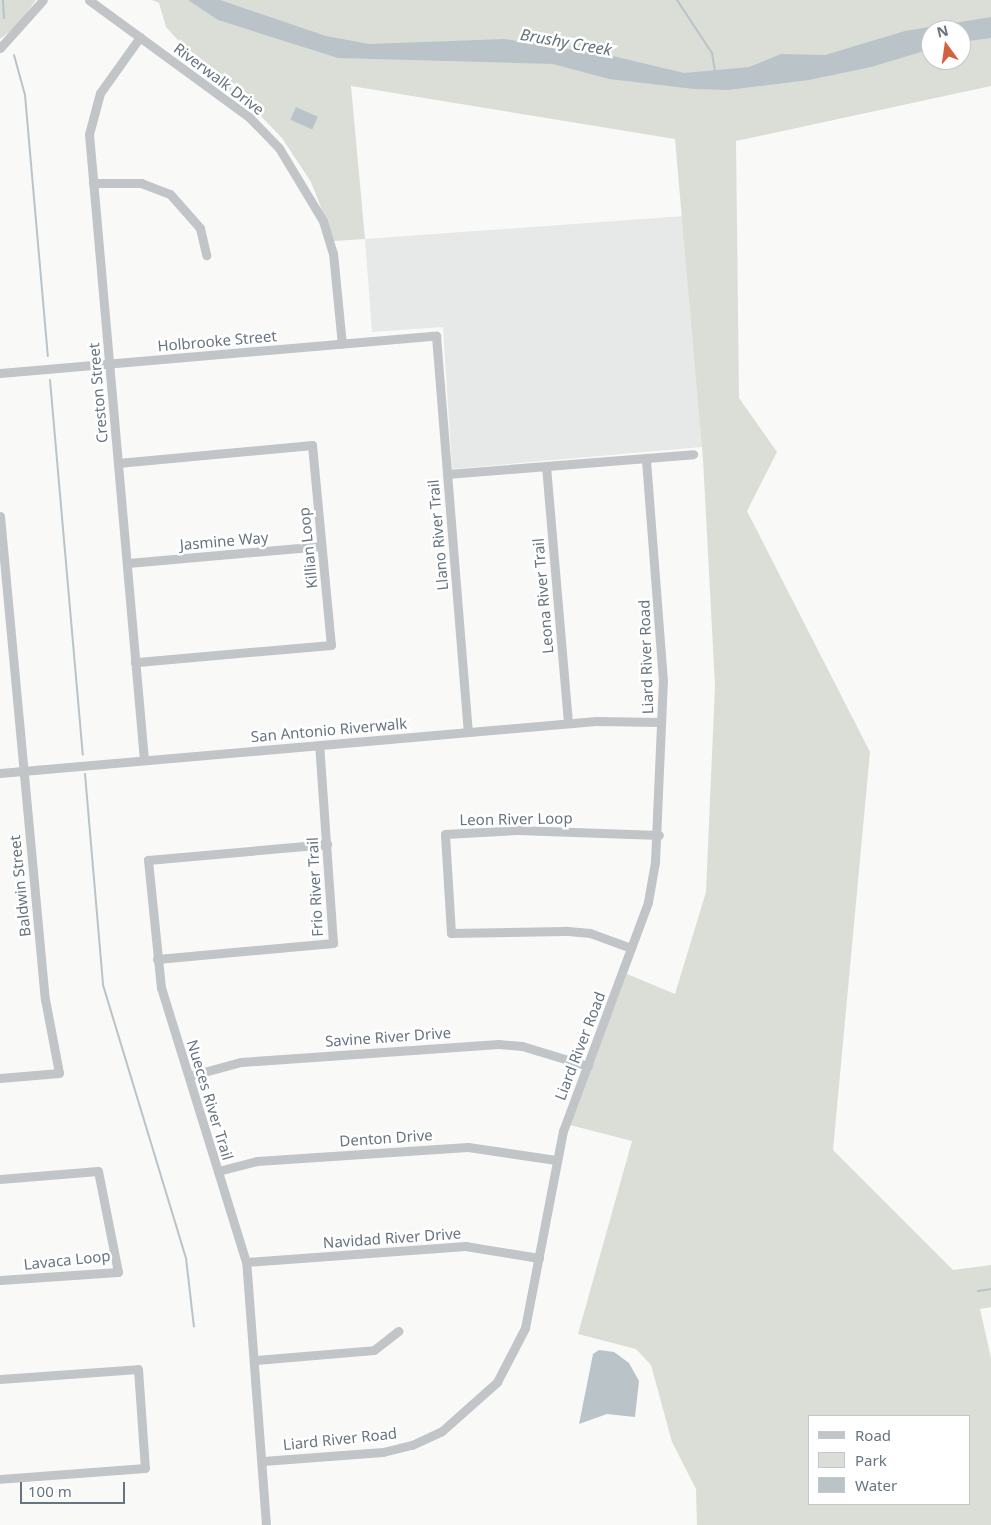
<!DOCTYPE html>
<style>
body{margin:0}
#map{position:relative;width:991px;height:1525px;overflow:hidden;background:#f9f9f8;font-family:"Noto Sans",sans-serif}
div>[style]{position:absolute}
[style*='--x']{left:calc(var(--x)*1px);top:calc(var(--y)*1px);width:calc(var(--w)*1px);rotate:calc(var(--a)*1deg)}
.built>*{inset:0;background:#e7e8e8}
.green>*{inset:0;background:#daded7}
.water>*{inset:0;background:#bac4c8;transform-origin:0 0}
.stream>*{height:2px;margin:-1px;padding:0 1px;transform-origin:1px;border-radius:1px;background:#bac4c8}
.minor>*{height:9px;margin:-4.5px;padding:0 4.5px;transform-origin:4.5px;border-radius:4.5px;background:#c1c5c8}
span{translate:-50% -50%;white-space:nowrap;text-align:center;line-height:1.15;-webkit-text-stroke:5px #fff;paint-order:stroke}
.street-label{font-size:15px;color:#667580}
.water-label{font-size:16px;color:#627379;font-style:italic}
.legend{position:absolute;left:808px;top:1415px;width:162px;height:90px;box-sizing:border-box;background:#fff;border:1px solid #c2c8cc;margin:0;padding:6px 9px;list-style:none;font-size:15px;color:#667580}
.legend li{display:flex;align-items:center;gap:10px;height:25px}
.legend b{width:25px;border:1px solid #c2c8cc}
.north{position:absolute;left:921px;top:20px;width:50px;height:50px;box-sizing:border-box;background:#fff;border:1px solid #c2c8cc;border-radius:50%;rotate:346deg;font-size:14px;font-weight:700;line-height:20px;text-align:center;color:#667580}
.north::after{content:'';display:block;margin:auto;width:18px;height:22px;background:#d4613d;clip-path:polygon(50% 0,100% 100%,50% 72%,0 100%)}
.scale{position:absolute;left:20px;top:1482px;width:105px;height:22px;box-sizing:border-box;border:2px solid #667580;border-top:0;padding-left:6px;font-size:15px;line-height:18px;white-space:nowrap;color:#667580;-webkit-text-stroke:4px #fff;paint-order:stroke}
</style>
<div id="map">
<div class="built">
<div style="clip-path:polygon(684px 216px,702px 447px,452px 469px,443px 327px,372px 332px,365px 239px)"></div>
</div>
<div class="green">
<div style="clip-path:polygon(0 0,36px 0,16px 27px,0 39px)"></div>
<div style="clip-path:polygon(evenodd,152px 0,991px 0,991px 86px,736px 141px,739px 398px,777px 452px,747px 511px,870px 752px,833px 1150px,953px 1270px,991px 1265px,991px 1307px,980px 1309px,991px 1358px,991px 1525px,697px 1525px,696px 1489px,672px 1442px,651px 1365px,636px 1349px,578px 1334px,632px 1141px,570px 1125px,627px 974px,675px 994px,706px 892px,715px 686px,703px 459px,675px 139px,351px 86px,365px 239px,334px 241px,311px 182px,282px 138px,255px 110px,203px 72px,204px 69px,166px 27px,159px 3px,152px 0,931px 30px,961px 30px,961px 60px,931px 60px,931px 30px,152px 0,810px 1416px,970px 1416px,970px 1504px,810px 1504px,810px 1416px)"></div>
</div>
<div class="water">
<div style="clip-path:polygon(188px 0,220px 0,326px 36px,369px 44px,504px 39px,613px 56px,684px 73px,749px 67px,781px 54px,825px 55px,905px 31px,991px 17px,991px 38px,961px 42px,961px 30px,931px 30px,931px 49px,871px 67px,809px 80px,728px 90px,694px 89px,609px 79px,553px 64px,338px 58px,218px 20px)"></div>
<div style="left:296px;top:107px;width:24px;height:14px;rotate:24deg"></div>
<div style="clip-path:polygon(599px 1350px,614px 1352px,629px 1363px,639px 1381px,635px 1417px,607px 1414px,579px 1424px,593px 1354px)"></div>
</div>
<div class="stream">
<div style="--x:3;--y:0;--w:18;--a:87"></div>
<div style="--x:677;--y:0;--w:64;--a:56.6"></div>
<div style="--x:712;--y:53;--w:18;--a:81"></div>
<div style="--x:14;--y:55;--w:41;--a:74.6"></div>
<div style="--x:25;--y:95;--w:262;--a:85"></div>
<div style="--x:50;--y:380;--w:376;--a:85"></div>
<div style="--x:85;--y:774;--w:212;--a:85.1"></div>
<div style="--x:103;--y:985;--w:285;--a:73.1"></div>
<div style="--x:186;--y:1258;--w:69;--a:83.4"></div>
<div style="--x:978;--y:1291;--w:13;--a:-9"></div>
</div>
<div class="minor">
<div style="--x:89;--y:0;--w:198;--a:36.2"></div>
<div style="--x:249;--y:117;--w:43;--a:45.9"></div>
<div style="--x:279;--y:148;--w:85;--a:58.9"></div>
<div style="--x:323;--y:221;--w:34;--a:73"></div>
<div style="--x:333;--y:253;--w:91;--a:84.4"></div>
<div style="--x:140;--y:37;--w:69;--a:125.5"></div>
<div style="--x:100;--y:93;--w:42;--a:105"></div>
<div style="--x:89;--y:134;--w:628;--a:84.98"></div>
<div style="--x:0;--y:48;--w:64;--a:-48.1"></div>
<div style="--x:93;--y:183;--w:48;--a:0"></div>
<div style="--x:141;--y:183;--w:31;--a:21"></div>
<div style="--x:170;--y:194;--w:45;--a:48.6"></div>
<div style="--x:200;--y:228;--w:28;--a:77"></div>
<div style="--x:0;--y:373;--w:438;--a:-4.9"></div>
<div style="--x:436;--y:336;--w:396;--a:85.4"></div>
<div style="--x:118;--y:463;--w:195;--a:-5.3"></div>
<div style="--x:312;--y:445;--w:201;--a:84.6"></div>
<div style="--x:331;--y:645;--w:197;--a:175"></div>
<div style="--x:546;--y:466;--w:258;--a:85.1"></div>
<div style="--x:447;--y:474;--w:247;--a:-4.6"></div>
<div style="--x:0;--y:516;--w:485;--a:84.7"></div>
<div style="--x:45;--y:999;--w:75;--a:79.3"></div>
<div style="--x:59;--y:1073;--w:59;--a:175.2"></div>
<div style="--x:128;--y:563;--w:194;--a:-5"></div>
<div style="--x:0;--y:773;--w:598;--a:-4.99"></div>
<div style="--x:596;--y:721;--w:65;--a:0.9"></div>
<div style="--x:631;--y:948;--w:44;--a:-159.9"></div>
<div style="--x:590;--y:933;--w:25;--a:-175"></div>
<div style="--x:565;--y:931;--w:114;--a:179"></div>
<div style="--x:451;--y:933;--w:99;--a:-93.5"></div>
<div style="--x:445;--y:834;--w:72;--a:-3.2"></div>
<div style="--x:517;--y:830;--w:142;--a:2"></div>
<div style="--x:157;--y:959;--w:177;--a:-5.2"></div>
<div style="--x:333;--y:943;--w:198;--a:-94"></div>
<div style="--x:189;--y:1076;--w:54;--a:-15.1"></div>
<div style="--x:241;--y:1062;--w:258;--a:-4"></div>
<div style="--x:498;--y:1044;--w:24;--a:5"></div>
<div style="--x:522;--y:1046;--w:69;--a:16.9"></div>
<div style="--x:218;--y:1171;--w:40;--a:-14.4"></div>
<div style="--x:257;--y:1161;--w:211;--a:-3.8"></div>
<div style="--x:468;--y:1147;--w:89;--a:8.4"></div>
<div style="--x:0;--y:1179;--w:98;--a:-4.7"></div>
<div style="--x:98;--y:1171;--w:103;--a:78.8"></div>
<div style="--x:118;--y:1272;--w:118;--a:176.1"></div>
<div style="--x:246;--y:1262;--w:220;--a:-4.2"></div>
<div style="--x:465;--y:1246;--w:75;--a:9.2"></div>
<div style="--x:256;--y:1360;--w:118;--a:-4.8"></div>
<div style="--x:374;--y:1350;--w:31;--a:-38"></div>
<div style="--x:0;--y:1379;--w:138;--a:-4.1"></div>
<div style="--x:138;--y:1369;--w:99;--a:86"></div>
<div style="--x:145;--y:1468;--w:145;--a:175.7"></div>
<div style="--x:263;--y:1461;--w:120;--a:-4.3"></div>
<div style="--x:383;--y:1452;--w:30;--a:-14"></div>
<div style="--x:412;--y:1445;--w:33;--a:-25"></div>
<div style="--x:442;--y:1431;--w:74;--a:-41.7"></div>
<div style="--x:497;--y:1382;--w:61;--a:-62.6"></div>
<div style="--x:525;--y:1328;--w:201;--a:-79.1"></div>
<div style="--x:563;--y:1131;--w:244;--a:-69.6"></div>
<div style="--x:648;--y:902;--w:41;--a:-80.1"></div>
<div style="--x:655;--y:862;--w:181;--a:-87.5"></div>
<div style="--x:663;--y:681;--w:224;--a:-94.4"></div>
<div style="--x:266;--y:1525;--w:264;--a:-94.3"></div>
<div style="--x:246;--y:1262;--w:287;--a:-107.2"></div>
<div style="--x:161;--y:988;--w:129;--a:-95.8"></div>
<div style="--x:148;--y:860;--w:180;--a:-5.1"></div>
</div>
<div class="street-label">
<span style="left:219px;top:79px;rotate:37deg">Riverwalk Drive</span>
<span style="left:217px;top:341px;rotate:-5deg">Holbrooke Street</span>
<span style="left:98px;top:393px;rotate:-95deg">Creston Street</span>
<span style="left:438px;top:535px;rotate:-95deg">Llano River Trail</span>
<span style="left:224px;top:541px;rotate:-5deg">Jasmine Way</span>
<span style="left:308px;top:548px;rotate:-96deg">Killian Loop</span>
<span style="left:543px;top:596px;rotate:-95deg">Leona River Trail</span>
<span style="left:646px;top:657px;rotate:-92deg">Liard River Road</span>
<span style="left:329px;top:730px;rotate:-5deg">San Antonio Riverwalk</span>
<span style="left:516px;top:819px;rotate:-1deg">Leon River Loop</span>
<span style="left:20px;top:886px;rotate:-96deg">Baldwin Street</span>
<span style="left:315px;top:887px;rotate:-93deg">Frio River Trail</span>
<span style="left:388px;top:1037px;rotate:-4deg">Savine River Drive</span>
<span style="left:580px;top:1046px;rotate:-69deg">Liard River Road</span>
<span style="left:210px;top:1100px;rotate:73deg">Nueces River Trail</span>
<span style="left:386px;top:1138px;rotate:-4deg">Denton Drive</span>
<span style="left:392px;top:1238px;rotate:-4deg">Navidad River Drive</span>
<span style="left:67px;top:1260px;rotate:-6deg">Lavaca Loop</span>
<span style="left:340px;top:1439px;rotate:-6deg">Liard River Road</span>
</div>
<div class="water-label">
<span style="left:566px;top:42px;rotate:10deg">Brushy Creek</span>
</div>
<ul class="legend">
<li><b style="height:6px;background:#c1c5c8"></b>Road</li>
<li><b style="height:14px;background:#daded7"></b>Park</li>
<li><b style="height:14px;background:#bac4c8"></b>Water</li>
</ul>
<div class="north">N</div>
<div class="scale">100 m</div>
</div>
